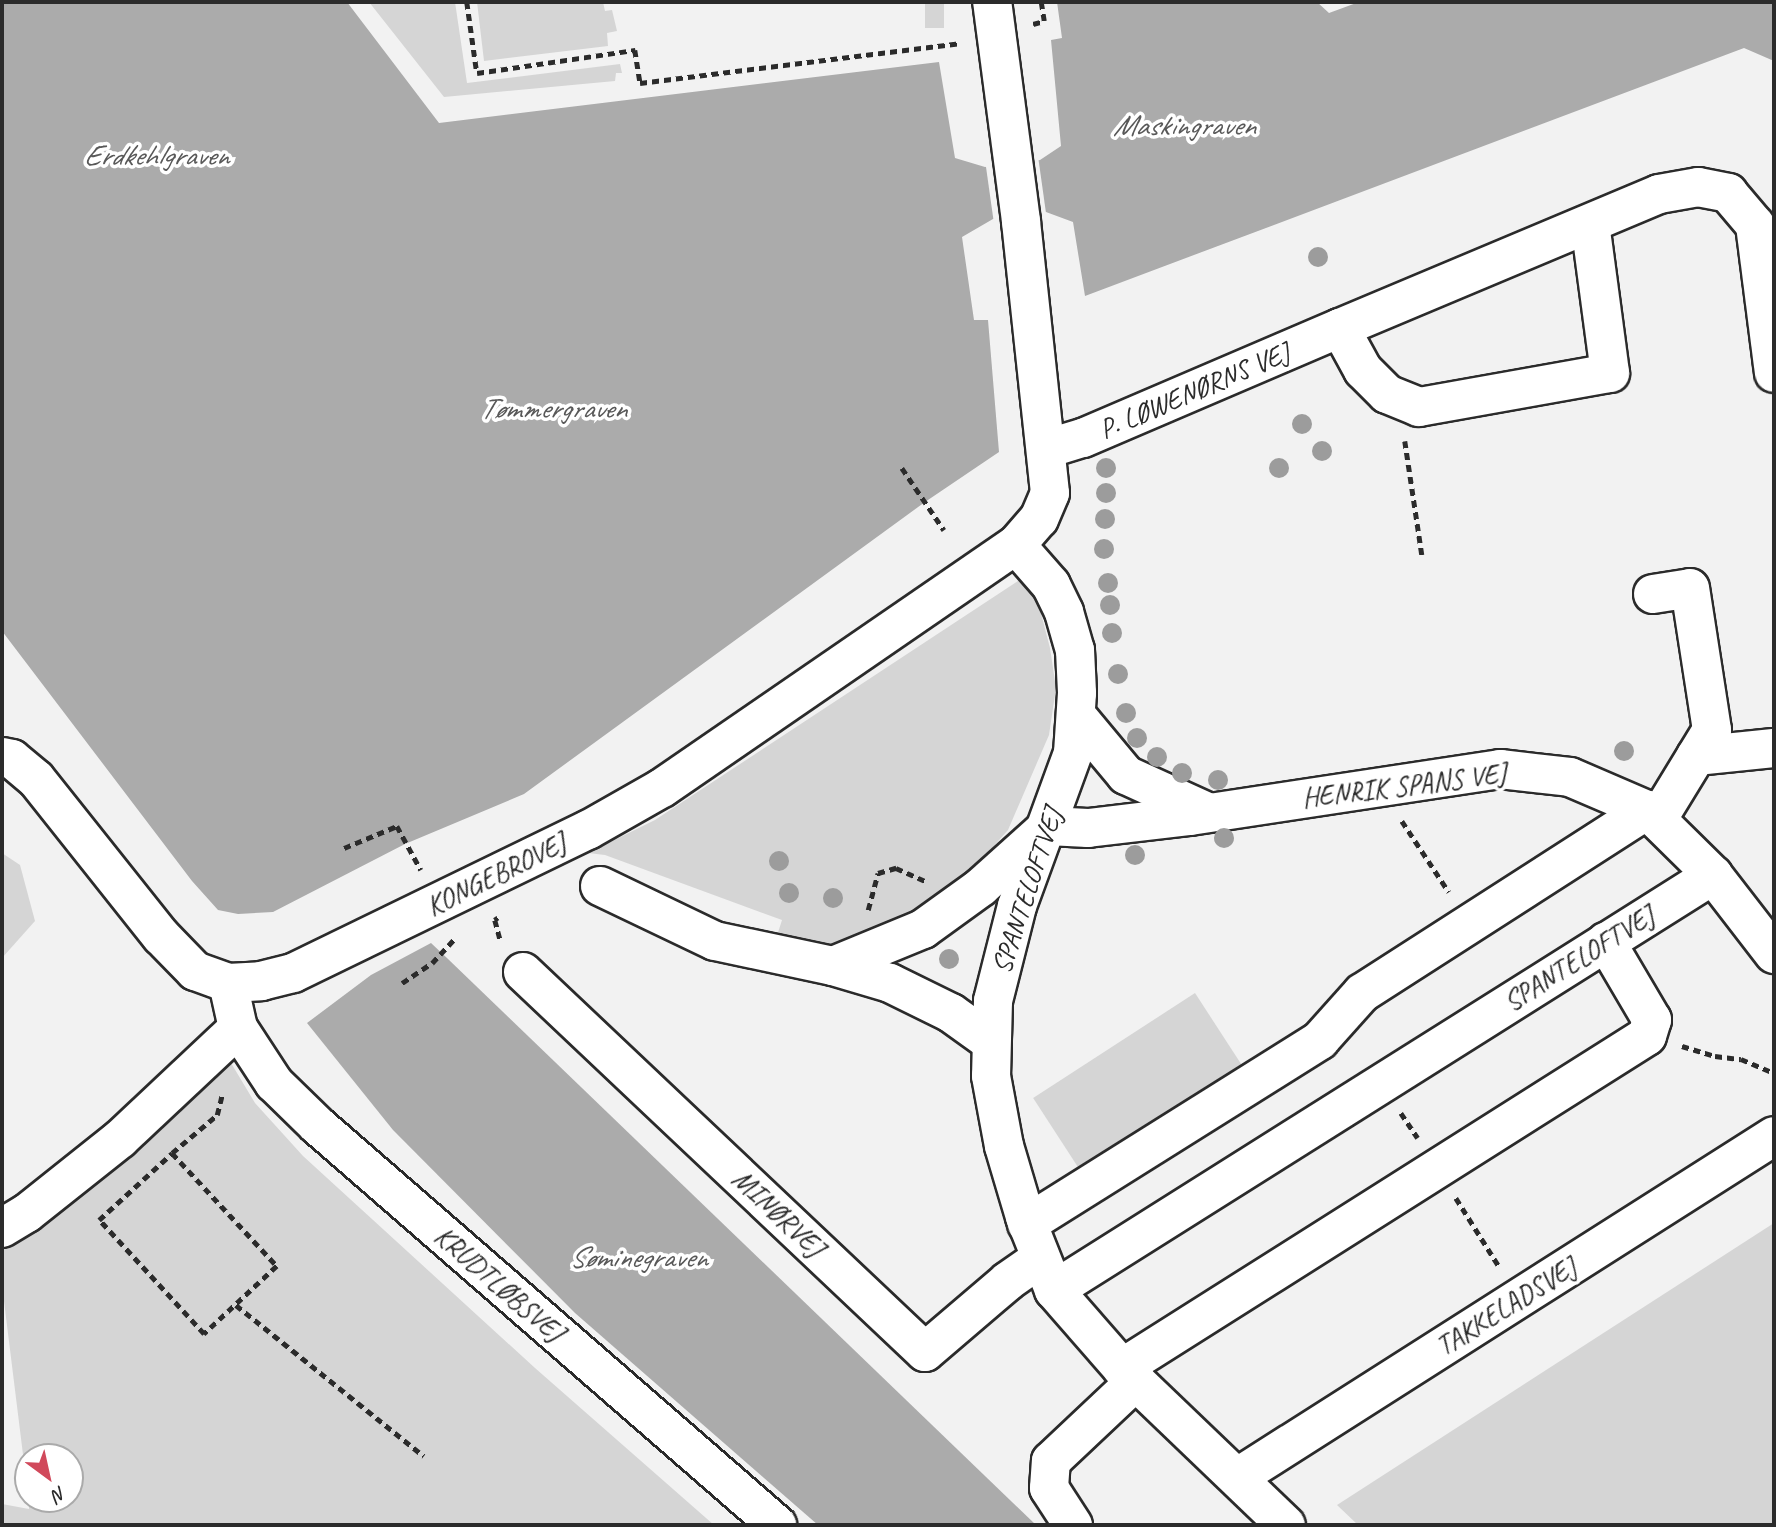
<!DOCTYPE html>
<meta charset="utf-8">
<style>
body{margin:0}
#map{position:relative;width:1776px;height:1527px;overflow:hidden;background:#f2f2f2;font-family:Caveat,sans-serif}
div>[style]{position:absolute}
[style*='--x']{left:calc(var(--x)*1px);top:calc(var(--y)*1px);width:calc(var(--w)*1px);rotate:calc(var(--a)*1deg)}
.green>*{inset:0;background:#d5d5d5;transform-origin:0 0}
.water>*{inset:0;background:#ababab}
.pier>*{inset:0;background:#f2f2f2;transform-origin:0 0}
.path>*{height:4.5px;margin-top:-2.25px;transform-origin:0;background:repeating-linear-gradient(90deg,#2b2b2b 0 7px,transparent 0 12px)}
.roads{filter:drop-shadow(2px 0 #2b2b2b) drop-shadow(-2px 0 #2b2b2b) drop-shadow(0 2px #2b2b2b) drop-shadow(0 -2px #2b2b2b)}
.minor>*{height:38px;margin:-19px;padding:0 19px;transform-origin:19px;border-radius:19px;background:#fff}
.trees>*{width:20px;height:20px;margin:-10px;border-radius:50%;background:#9c9c9c}
span{translate:-50% -50%;white-space:nowrap;text-align:center;line-height:1.15;-webkit-text-stroke:7px #fff;paint-order:stroke}
.street-label{font-size:28px;color:#2b2b2b}
.water-label{font-size:30px;color:#585858;font-style:italic}
.frame{position:absolute;inset:0;border:4px solid #2b2b2b;pointer-events:none}
.north{position:absolute;left:14px;top:1443px;width:70px;height:70px;box-sizing:border-box;background:#fff;border:2px solid #aaa;border-radius:50%;rotate:147deg;font-size:19px;font-weight:700;line-height:28px;text-align:center;color:#2b2b2b}
.north::after{content:'';display:block;margin:auto;width:24px;height:32px;background:#d1495b;clip-path:polygon(50% 0,100% 100%,50% 72%,0 100%)}
</style>
<div id="map">
<div class="green">
<div style="clip-path:polygon(369px 2px,455px 2px,467px 83px,620px 64px,622px 73px,616px 73px,615px 81px,444px 97px)"></div>
<div style="clip-path:polygon(477px 2px,603px 2px,605px 11px,612px 10px,617px 31px,607px 33px,608px 46px,484px 61px)"></div>
<div style="left:925px;top:2px;width:19px;height:26px"></div>
<div style="clip-path:polygon(1024px 577px,1037px 598px,1050px 648px,1056px 688px,1049px 735px,1008px 830px,959px 885px,922px 914px,877px 932px,821px 947px,774px 945px,782px 920px,605px 855px,588px 853px,655px 820px)"></div>
<div style="clip-path:polygon(2px 853px,20px 865px,35px 921px,2px 958px)"></div>
<div style="left:1195px;top:993px;width:90px;height:193px;rotate:57deg"></div>
<div style="clip-path:polygon(231px 1063px,255px 1103px,303px 1156px,535px 1368px,714px 1525px,2px 1525px,2px 1504px,29px 1509px,29px 1499px,70px 1499px,70px 1457px,28px 1457px,28px 1495px,2px 1285px,2px 1248px)"></div>
<div style="clip-path:polygon(1774px 1223px,1774px 1525px,1358px 1525px,1337px 1505px)"></div>
</div>
<div class="water">
<div style="clip-path:polygon(2px 2px,347px 2px,439px 123px,939px 62px,955px 158px,985px 167px,1040px 160px,1061px 146px,1051px 40px,1062px 38px,1057px 2px,1317px 2px,1329px 13px,1359px 2px,1774px 2px,1774px 65px,1774px 61px,1744px 48px,1085px 296px,1073px 222px,1046px 212px,993px 219px,962px 237px,974px 320px,988px 320px,999px 452px,925px 502px,524px 794px,405px 844px,273px 912px,238px 914px,218px 910px,192px 881px,2px 631px)"></div>
<div style="clip-path:polygon(431px 943px,448px 959px,1036px 1525px,818px 1525px,575px 1313px,393px 1130px,307px 1023px,371px 975px)"></div>
</div>
<div class="pier">
<div style="left:1038px;top:156px;width:60px;height:53px;rotate:82deg"></div>
</div>
<div class="path">
<div style="--x:467;--y:2;--w:72;--a:82"></div>
<div style="--x:477;--y:73;--w:160;--a:-8.3"></div>
<div style="--x:635;--y:50;--w:33;--a:81"></div>
<div style="--x:640;--y:83;--w:322;--a:-7.1"></div>
<div style="--x:1033;--y:24;--w:11;--a:-15"></div>
<div style="--x:1044;--y:21;--w:19;--a:-99"></div>
<div style="--x:1405;--y:441;--w:115;--a:81.5"></div>
<div style="--x:902;--y:468;--w:75;--a:55.9"></div>
<div style="--x:1402;--y:821;--w:85;--a:56.5"></div>
<div style="--x:344;--y:848;--w:57;--a:-22.5"></div>
<div style="--x:397;--y:826;--w:50;--a:61.4"></div>
<div style="--x:868;--y:910;--w:38;--a:-75"></div>
<div style="--x:878;--y:873;--w:19;--a:-16"></div>
<div style="--x:896;--y:868;--w:32;--a:24"></div>
<div style="--x:498;--y:918;--w:4;--a:146"></div>
<div style="--x:495;--y:920;--w:23;--a:75"></div>
<div style="--x:402;--y:983;--w:36;--a:-34"></div>
<div style="--x:432;--y:963;--w:35;--a:-47"></div>
<div style="--x:1682;--y:1046;--w:34;--a:17"></div>
<div style="--x:1715;--y:1056;--w:26;--a:7"></div>
<div style="--x:1741;--y:1059;--w:36;--a:23"></div>
<div style="--x:1401;--y:1113;--w:30;--a:56"></div>
<div style="--x:172;--y:1153;--w:154;--a:47.1"></div>
<div style="--x:277;--y:1266;--w:100;--a:137"></div>
<div style="--x:204;--y:1334;--w:155;--a:-132.6"></div>
<div style="--x:99;--y:1220;--w:99;--a:-42.5"></div>
<div style="--x:172;--y:1153;--w:59;--a:-40.2"></div>
<div style="--x:217;--y:1115;--w:21;--a:-76"></div>
<div style="--x:1456;--y:1198;--w:83;--a:57.8"></div>
<div style="--x:236;--y:1305;--w:241;--a:38.8"></div>
</div>
<div class="roads">
<div class="minor">
<div style="--x:1340;--y:328;--w:346;--a:-22.8"></div>
<div style="--x:1659;--y:194;--w:40;--a:-10"></div>
<div style="--x:1698;--y:187;--w:31;--a:11"></div>
<div style="--x:1728;--y:193;--w:42;--a:49.8"></div>
<div style="--x:1755;--y:225;--w:149;--a:82.7"></div>
<div style="--x:1046;--y:449;--w:39;--a:-17"></div>
<div style="--x:1083;--y:438;--w:280;--a:-23.2"></div>
<div style="--x:1340;--y:328;--w:48;--a:61.3"></div>
<div style="--x:1363;--y:370;--w:34;--a:45"></div>
<div style="--x:1387;--y:394;--w:35;--a:22"></div>
<div style="--x:1419;--y:407;--w:194;--a:-10.1"></div>
<div style="--x:1610;--y:373;--w:150;--a:-97.6"></div>
<div style="--x:1016;--y:545;--w:53;--a:48.8"></div>
<div style="--x:1051;--y:585;--w:30;--a:64"></div>
<div style="--x:1064;--y:612;--w:40;--a:74"></div>
<div style="--x:1075;--y:650;--w:43;--a:87.3"></div>
<div style="--x:1077;--y:693;--w:60;--a:93.8"></div>
<div style="--x:1073;--y:753;--w:163;--a:110.1"></div>
<div style="--x:1017;--y:906;--w:98;--a:104.2"></div>
<div style="--x:993;--y:1001;--w:75;--a:91.5"></div>
<div style="--x:991;--y:1076;--w:71;--a:79.5"></div>
<div style="--x:1004;--y:1146;--w:74;--a:73.5"></div>
<div style="--x:1025;--y:1217;--w:79;--a:68.3"></div>
<div style="--x:1054;--y:1290;--w:103;--a:48.9"></div>
<div style="--x:1122;--y:1368;--w:227;--a:43.8"></div>
<div style="--x:1653;--y:594;--w:37;--a:-9"></div>
<div style="--x:1690;--y:588;--w:144;--a:81.2"></div>
<div style="--x:1712;--y:730;--w:105;--a:121.4"></div>
<div style="--x:1076;--y:715;--w:78;--a:50.2"></div>
<div style="--x:1126;--y:775;--w:87;--a:24.5"></div>
<div style="--x:1696;--y:756;--w:78;--a:-5.9"></div>
<div style="--x:2;--y:757;--w:10;--a:11"></div>
<div style="--x:12;--y:759;--w:31;--a:40"></div>
<div style="--x:36;--y:779;--w:201;--a:51.5"></div>
<div style="--x:161;--y:936;--w:49;--a:45.8"></div>
<div style="--x:195;--y:971;--w:35;--a:20"></div>
<div style="--x:228;--y:983;--w:33;--a:-3"></div>
<div style="--x:261;--y:981;--w:33;--a:-14"></div>
<div style="--x:293;--y:973;--w:328;--a:-25.9"></div>
<div style="--x:588;--y:830;--w:85;--a:-29.6"></div>
<div style="--x:662;--y:788;--w:429;--a:-34.5"></div>
<div style="--x:1016;--y:545;--w:35;--a:-49"></div>
<div style="--x:1039;--y:519;--w:28;--a:-67"></div>
<div style="--x:1050;--y:493;--w:274;--a:-96.1"></div>
<div style="--x:1021;--y:221;--w:221;--a:-97.5"></div>
<div style="--x:1048;--y:826;--w:40;--a:2.9"></div>
<div style="--x:1088;--y:828;--w:103;--a:-6.7"></div>
<div style="--x:1190;--y:816;--w:314;--a:-8.6"></div>
<div style="--x:1500;--y:769;--w:70;--a:6.5"></div>
<div style="--x:1570;--y:777;--w:84;--a:23.2"></div>
<div style="--x:1647;--y:810;--w:93;--a:44.6"></div>
<div style="--x:1713;--y:875;--w:100;--a:52.3"></div>
<div style="--x:600;--y:886;--w:127;--a:25.6"></div>
<div style="--x:715;--y:941;--w:121;--a:12"></div>
<div style="--x:833;--y:966;--w:59;--a:16.6"></div>
<div style="--x:890;--y:983;--w:68;--a:26.2"></div>
<div style="--x:951;--y:1013;--w:48;--a:35.7"></div>
<div style="--x:833;--y:966;--w:97;--a:-22.3"></div>
<div style="--x:923;--y:929;--w:72;--a:-35.9"></div>
<div style="--x:981;--y:887;--w:81;--a:-42"></div>
<div style="--x:523;--y:972;--w:553;--a:43.39"></div>
<div style="--x:925;--y:1352;--w:109;--a:-40.5"></div>
<div style="--x:1008;--y:1281;--w:39;--a:-35"></div>
<div style="--x:228;--y:983;--w:46;--a:77.5"></div>
<div style="--x:238;--y:1028;--w:66;--a:56.8"></div>
<div style="--x:274;--y:1083;--w:60;--a:44.3"></div>
<div style="--x:317;--y:1125;--w:610;--a:41.01"></div>
<div style="--x:1027;--y:1224;--w:346;--a:-32.1"></div>
<div style="--x:1320;--y:1040;--w:63;--a:-48.2"></div>
<div style="--x:1362;--y:993;--w:339;--a:-32.7"></div>
<div style="--x:2;--y:1228;--w:29;--a:-31"></div>
<div style="--x:27;--y:1213;--w:119;--a:-38.5"></div>
<div style="--x:120;--y:1139;--w:162;--a:-43.2"></div>
<div style="--x:1054;--y:1290;--w:779;--a:-32.2"></div>
<div style="--x:1122;--y:1368;--w:621;--a:-32.31"></div>
<div style="--x:1647;--y:1036;--w:17;--a:-73"></div>
<div style="--x:1652;--y:1020;--w:91;--a:-120.5"></div>
<div style="--x:1238;--y:1477;--w:635;--a:-32.46"></div>
<div style="--x:1073;--y:1525;--w:44;--a:-123"></div>
<div style="--x:1049;--y:1488;--w:27;--a:-86"></div>
<div style="--x:1051;--y:1461;--w:117;--a:-43.3"></div>
</div>
</div>
<div class="trees">
<div style="left:1318px;top:257px"></div>
<div style="left:1302px;top:424px"></div>
<div style="left:1322px;top:451px"></div>
<div style="left:1106px;top:468px"></div>
<div style="left:1279px;top:468px"></div>
<div style="left:1106px;top:493px"></div>
<div style="left:1105px;top:519px"></div>
<div style="left:1104px;top:549px"></div>
<div style="left:1108px;top:583px"></div>
<div style="left:1110px;top:605px"></div>
<div style="left:1112px;top:633px"></div>
<div style="left:1118px;top:674px"></div>
<div style="left:1126px;top:713px"></div>
<div style="left:1137px;top:738px"></div>
<div style="left:1624px;top:751px"></div>
<div style="left:1157px;top:757px"></div>
<div style="left:1182px;top:773px"></div>
<div style="left:1218px;top:780px"></div>
<div style="left:1224px;top:838px"></div>
<div style="left:1135px;top:855px"></div>
<div style="left:779px;top:861px"></div>
<div style="left:789px;top:893px"></div>
<div style="left:833px;top:898px"></div>
<div style="left:949px;top:959px"></div>
</div>
<div class="street-label">
<span style="left:1194px;top:391px;rotate:-23deg">P. LØWENØRNS VEJ</span>
<span style="left:1404px;top:786px;rotate:-7deg">HENRIK SPANS VEJ</span>
<span style="left:496px;top:875px;rotate:-26deg">KONGEBROVEJ</span>
<span style="left:1027px;top:891px;rotate:-72deg">SPANTELOFTVEJ</span>
<span style="left:1579px;top:959px;rotate:-32deg">SPANTELOFTVEJ</span>
<span style="left:778px;top:1213px;rotate:43deg">MINØRVEJ</span>
<span style="left:499px;top:1284px;rotate:41deg">KRUDTLØBSVEJ</span>
<span style="left:1506px;top:1307px;rotate:-32deg">TAKKELADSVEJ</span>
</div>
<div class="water-label">
<span style="left:1184px;top:125px">Maskingraven</span>
<span style="left:156px;top:155px">Erdkehlgraven</span>
<span style="left:553px;top:408px">Tømmergraven</span>
<span style="left:638px;top:1257px">Søminegraven</span>
</div>
<div class="frame"></div>
<div class="north">N</div>
</div>
